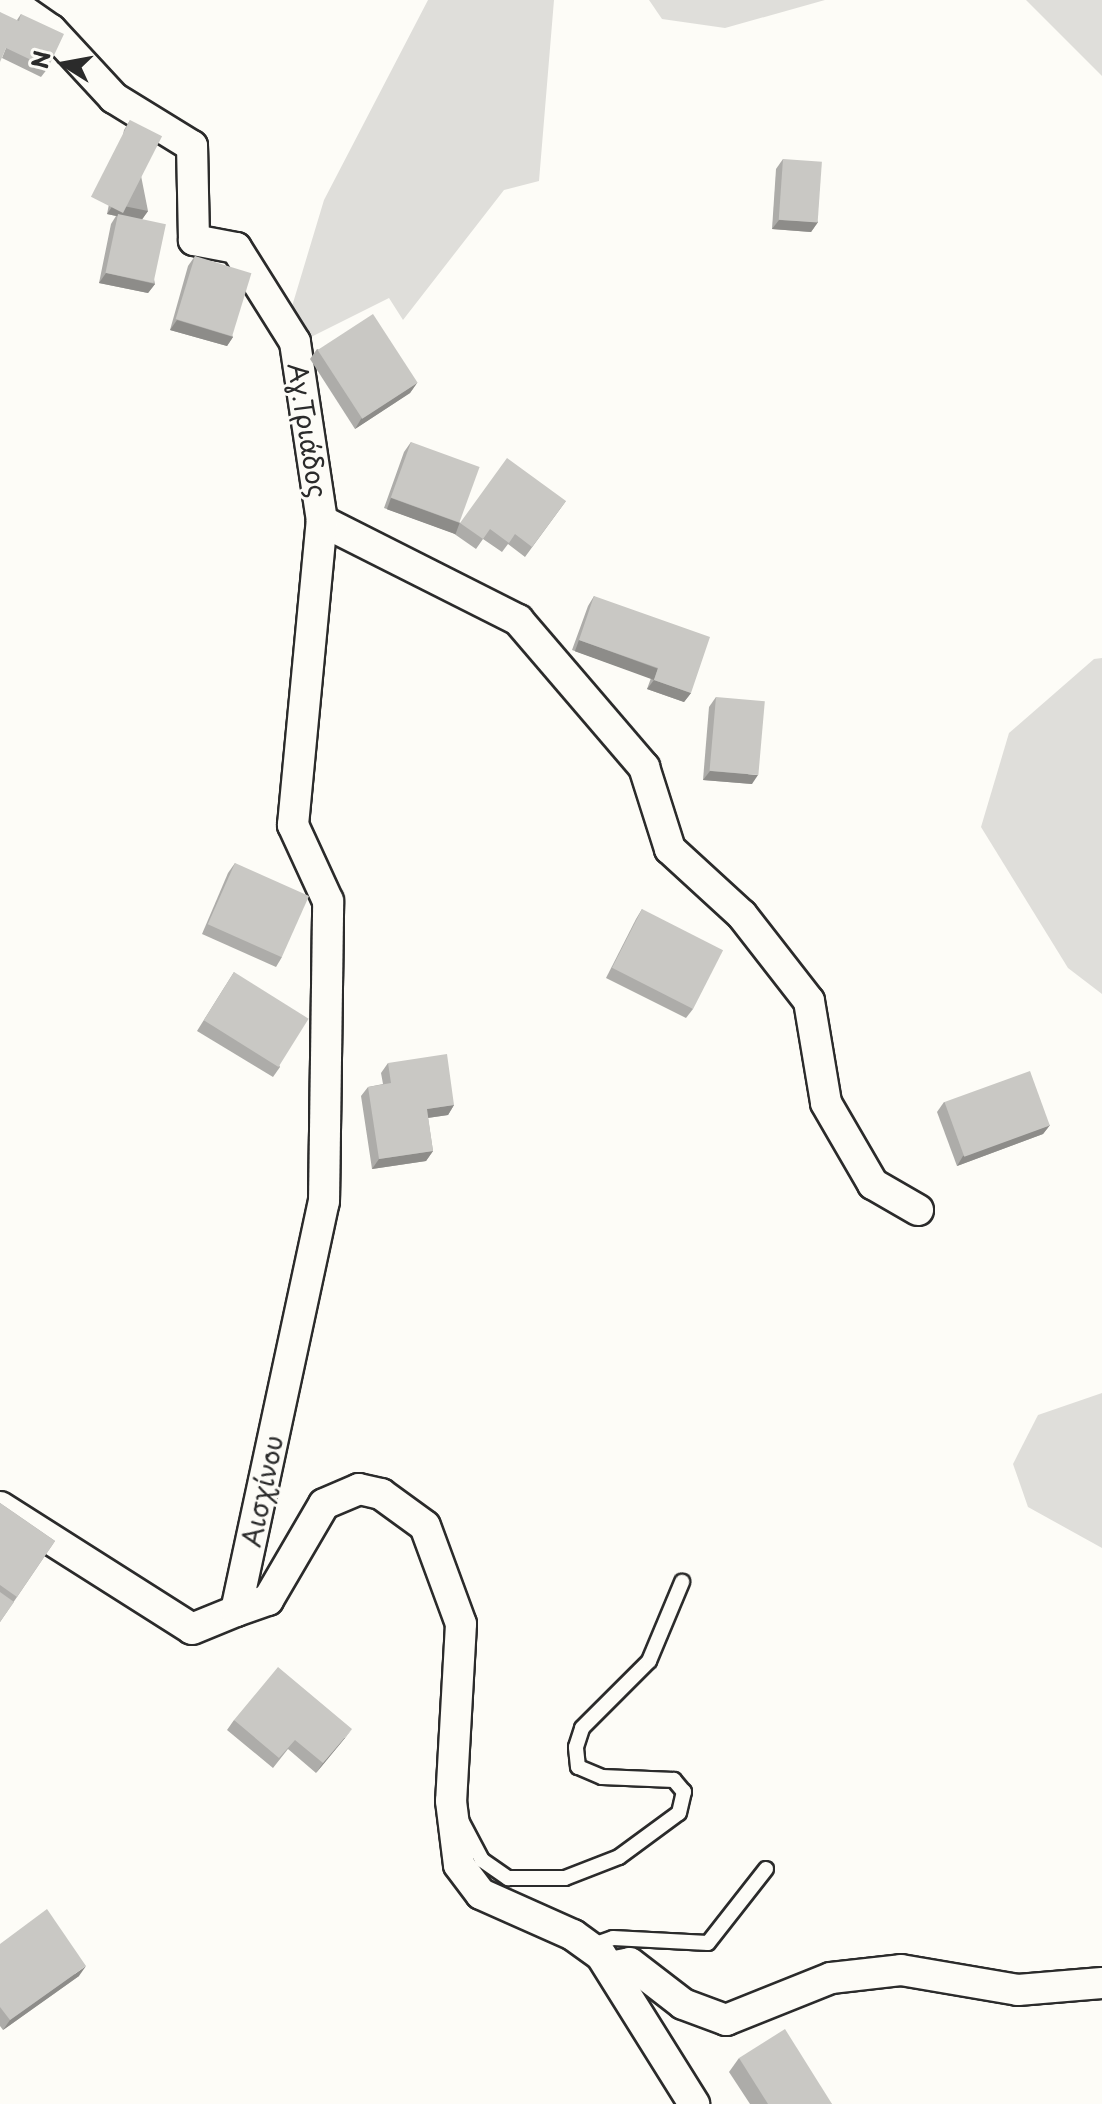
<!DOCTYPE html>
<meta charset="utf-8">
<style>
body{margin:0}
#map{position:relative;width:1102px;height:2104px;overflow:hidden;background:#fdfcf7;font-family:"Playpen Sans",sans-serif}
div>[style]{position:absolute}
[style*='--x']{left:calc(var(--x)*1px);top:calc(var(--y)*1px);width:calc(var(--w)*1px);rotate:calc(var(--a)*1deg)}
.green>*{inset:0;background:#dfdeda}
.roads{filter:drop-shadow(2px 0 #2b2b2b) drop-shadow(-2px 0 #2b2b2b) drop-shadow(0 2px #2b2b2b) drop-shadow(0 -2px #2b2b2b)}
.service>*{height:14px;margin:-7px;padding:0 7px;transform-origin:7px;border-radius:7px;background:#fdfcf7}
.minor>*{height:30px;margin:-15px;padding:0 15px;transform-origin:15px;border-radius:15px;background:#fdfcf7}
.wall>*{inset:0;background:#adaca9}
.shaded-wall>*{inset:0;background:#8d8c89;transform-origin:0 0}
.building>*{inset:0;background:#c9c8c4;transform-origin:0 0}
span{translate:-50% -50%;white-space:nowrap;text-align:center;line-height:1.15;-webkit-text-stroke:6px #fdfcf7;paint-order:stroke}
.street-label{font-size:26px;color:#2b2b2b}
.north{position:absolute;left:24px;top:24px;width:80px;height:80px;-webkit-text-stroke:6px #fdfcf7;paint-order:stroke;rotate:281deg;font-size:22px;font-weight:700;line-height:32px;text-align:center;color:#2b2b2b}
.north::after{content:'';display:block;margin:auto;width:28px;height:36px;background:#2b2b2b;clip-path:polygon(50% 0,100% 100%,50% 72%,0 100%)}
</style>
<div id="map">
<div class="green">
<div style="clip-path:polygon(428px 0,554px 0,539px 181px,504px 190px,403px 320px,389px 298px,305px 340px,290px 313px,324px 200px)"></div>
<div style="clip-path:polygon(649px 0,825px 0,725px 28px,662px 19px)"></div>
<div style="clip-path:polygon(1026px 0,1102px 0,1102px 76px)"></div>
<div style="clip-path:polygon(1102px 658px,1102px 994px,1068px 968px,981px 827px,1009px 733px,1094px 659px)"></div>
<div style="clip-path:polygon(1102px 1393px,1102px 1548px,1028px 1507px,1013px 1464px,1038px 1415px)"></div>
</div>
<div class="roads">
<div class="service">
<div style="--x:462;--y:1822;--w:43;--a:62.2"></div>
<div style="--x:482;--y:1860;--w:32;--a:35"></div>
<div style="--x:508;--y:1878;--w:57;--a:0"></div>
<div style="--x:565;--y:1878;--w:58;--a:-21.3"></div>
<div style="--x:619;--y:1857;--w:74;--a:-36.3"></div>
<div style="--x:679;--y:1813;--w:22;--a:-77"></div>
<div style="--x:684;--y:1792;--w:16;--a:-130"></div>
<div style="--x:674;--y:1780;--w:72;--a:-177.6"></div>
<div style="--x:602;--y:1777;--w:26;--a:-157"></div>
<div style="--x:578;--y:1767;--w:20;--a:-96"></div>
<div style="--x:576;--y:1747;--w:20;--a:-72"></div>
<div style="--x:582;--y:1728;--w:95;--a:-45"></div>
<div style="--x:649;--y:1661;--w:86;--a:-67.3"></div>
<div style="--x:590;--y:1946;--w:24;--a:-19"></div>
<div style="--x:613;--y:1938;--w:95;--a:3"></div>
<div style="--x:708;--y:1943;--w:94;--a:-51.9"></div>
</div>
<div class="minor">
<div style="--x:322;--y:521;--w:220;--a:26.8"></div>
<div style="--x:518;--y:620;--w:194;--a:49.4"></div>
<div style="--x:644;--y:767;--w:86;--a:72.4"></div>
<div style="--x:670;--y:849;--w:98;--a:42.5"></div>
<div style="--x:742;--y:915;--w:109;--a:52.1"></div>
<div style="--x:809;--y:1001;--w:103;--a:80.5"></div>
<div style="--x:826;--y:1103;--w:94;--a:59.9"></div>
<div style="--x:873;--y:1184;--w:52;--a:30"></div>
<div style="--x:0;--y:1507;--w:227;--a:32.4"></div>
<div style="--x:192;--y:1629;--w:48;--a:-22.2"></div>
<div style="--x:236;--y:1611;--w:418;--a:-77.9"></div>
<div style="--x:324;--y:1202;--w:301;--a:-89.2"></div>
<div style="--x:328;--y:901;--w:84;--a:-114.7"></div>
<div style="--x:293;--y:825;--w:305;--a:-84.6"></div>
<div style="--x:322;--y:521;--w:181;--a:-98.6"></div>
<div style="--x:295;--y:342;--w:111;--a:-122.1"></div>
<div style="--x:236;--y:248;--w:43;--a:-169.2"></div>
<div style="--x:194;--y:240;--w:94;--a:-91.2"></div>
<div style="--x:192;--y:146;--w:92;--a:-148.4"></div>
<div style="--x:114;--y:98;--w:93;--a:-132.8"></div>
<div style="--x:51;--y:30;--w:52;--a:-145.1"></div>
<div style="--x:236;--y:1611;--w:34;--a:-19"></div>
<div style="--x:268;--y:1600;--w:111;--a:-59.7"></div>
<div style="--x:324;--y:1504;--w:38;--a:-23"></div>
<div style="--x:359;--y:1489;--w:23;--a:13"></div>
<div style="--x:381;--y:1494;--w:54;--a:36"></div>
<div style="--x:425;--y:1526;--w:104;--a:69.8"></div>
<div style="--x:461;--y:1624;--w:177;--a:93.2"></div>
<div style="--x:451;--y:1801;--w:64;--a:82.9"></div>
<div style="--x:459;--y:1865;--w:36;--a:53"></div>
<div style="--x:481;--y:1894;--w:101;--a:24"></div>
<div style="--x:573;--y:1935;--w:34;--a:36"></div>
<div style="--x:601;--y:1955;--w:176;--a:58"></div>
<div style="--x:610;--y:1967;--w:20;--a:-11"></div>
<div style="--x:630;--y:1963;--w:67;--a:37.7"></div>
<div style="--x:683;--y:2004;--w:46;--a:20.4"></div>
<div style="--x:726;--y:2020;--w:113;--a:-21.8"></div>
<div style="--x:831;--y:1978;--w:70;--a:-6.5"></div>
<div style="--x:901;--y:1970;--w:119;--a:9.7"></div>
<div style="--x:1018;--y:1990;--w:84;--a:-4.8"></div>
</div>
</div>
<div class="wall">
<div style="clip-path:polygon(21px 14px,48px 68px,41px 77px,2px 58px,17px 20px)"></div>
<div style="clip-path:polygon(130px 120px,148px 211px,142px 219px,155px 284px,148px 293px,99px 283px,111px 224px,116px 216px,107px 214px,124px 130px)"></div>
<div style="clip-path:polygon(783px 159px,818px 222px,811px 232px,772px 229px,776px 169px)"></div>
<div style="clip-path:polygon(195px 256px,233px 337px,227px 346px,170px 330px,188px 266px)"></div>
<div style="clip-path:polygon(317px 349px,417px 383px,410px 393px,355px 429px,310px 359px)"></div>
<div style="clip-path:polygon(411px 442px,460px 523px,566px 501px,525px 557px,508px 544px,502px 552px,483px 539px,476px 549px,453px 533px,384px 508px,404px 452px)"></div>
<div style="clip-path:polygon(594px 596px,691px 693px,684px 702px,647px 689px,651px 678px,572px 650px,588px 606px)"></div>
<div style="clip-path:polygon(716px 697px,752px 784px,703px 780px,709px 707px)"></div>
<div style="clip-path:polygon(235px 863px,282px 957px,276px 967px,202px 934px,228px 873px)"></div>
<div style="clip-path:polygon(642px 909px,693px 1009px,686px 1018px,606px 978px,636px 919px)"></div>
<div style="clip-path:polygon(234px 972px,280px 1067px,273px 1077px,197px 1031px)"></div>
<div style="clip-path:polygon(388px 1063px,454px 1105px,448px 1115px,428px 1118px,433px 1151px,426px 1161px,372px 1169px,361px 1096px,368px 1087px,383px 1084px,381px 1073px)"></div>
<div style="clip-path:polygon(944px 1102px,1050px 1125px,1043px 1134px,957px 1166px,937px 1112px)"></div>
<div style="clip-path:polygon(0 1503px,55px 1541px,0 1622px)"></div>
<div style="clip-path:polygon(234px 1720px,345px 1738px,316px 1773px,288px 1749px,273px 1768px,227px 1730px)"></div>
<div style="clip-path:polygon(0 1944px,79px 1976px,3px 2030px,0 2026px)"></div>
<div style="clip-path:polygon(739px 2058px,832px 2104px,750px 2104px,729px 2072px)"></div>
</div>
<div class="shaded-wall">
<div style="clip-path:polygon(114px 204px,148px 211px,141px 221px,107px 214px)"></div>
<div style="clip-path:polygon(779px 220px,818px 222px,811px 232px,772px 229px)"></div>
<div style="clip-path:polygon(106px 273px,155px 284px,148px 293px,99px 283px)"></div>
<div style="clip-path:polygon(177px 320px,233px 337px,227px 346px,170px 330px)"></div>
<div style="clip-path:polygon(417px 383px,410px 393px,355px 429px,361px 419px)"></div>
<div style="left:391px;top:498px;width:73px;height:12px;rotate:20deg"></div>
<div style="left:579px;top:640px;width:84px;height:12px;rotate:20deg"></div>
<div style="clip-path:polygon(654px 680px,691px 693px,684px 702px,647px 689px)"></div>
<div style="clip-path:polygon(710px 771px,758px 775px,752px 784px,703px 780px)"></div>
<div style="clip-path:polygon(454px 1105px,448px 1115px,420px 1119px,427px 1109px)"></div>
<div style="clip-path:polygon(1050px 1125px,1043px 1134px,957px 1166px,963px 1156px)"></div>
<div style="clip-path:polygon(433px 1151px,426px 1161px,372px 1169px,379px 1159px)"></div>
<div style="clip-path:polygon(352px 1729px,345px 1738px,316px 1773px,323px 1763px)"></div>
<div style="clip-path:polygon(86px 1966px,79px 1976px,3px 2030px,10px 2020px)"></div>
</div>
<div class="building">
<div style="clip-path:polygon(0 12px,19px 21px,21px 14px,64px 34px,48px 68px,6px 48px,0 62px)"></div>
<div style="left:130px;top:120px;width:36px;height:86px;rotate:27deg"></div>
<div style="left:783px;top:159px;width:39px;height:61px;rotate:4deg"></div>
<div style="left:118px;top:214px;width:49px;height:60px;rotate:12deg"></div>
<div style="left:195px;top:256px;width:59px;height:66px;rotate:17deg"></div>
<div style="left:373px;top:314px;width:82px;height:66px;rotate:57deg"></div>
<div style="left:411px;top:442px;width:73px;height:59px;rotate:20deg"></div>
<div style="clip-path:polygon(507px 458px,566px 501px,532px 547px,515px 534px,509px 543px,490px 529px,483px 539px,460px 523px)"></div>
<div style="clip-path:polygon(594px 596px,710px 637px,691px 693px,654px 680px,658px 668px,579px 640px)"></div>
<div style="left:716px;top:697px;width:49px;height:74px;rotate:5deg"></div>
<div style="left:235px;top:863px;width:81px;height:67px;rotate:24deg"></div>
<div style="left:642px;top:909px;width:91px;height:66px;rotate:27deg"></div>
<div style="left:234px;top:972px;width:88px;height:57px;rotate:32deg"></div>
<div style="clip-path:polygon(447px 1054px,454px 1105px,427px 1109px,433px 1151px,379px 1159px,368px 1087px,391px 1083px,388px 1063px)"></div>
<div style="left:1030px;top:1071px;width:58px;height:91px;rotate:70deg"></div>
<div style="clip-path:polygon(0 1503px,55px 1541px,17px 1597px,0 1585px)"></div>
<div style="clip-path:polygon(0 1592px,14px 1602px,0 1622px)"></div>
<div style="clip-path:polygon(278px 1667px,352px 1729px,323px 1763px,295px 1740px,279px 1758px,234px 1720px)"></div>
<div style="clip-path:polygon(47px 1909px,86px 1966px,10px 2020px,0 2007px,0 1944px)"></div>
<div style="clip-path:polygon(785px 2029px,832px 2104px,768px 2104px,739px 2058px)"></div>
</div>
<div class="street-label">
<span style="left:308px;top:430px;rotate:81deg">Αγ.Τριάδος</span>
<span style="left:262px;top:1491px;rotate:-78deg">Αισχίνου</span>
</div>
<div class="north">N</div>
</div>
